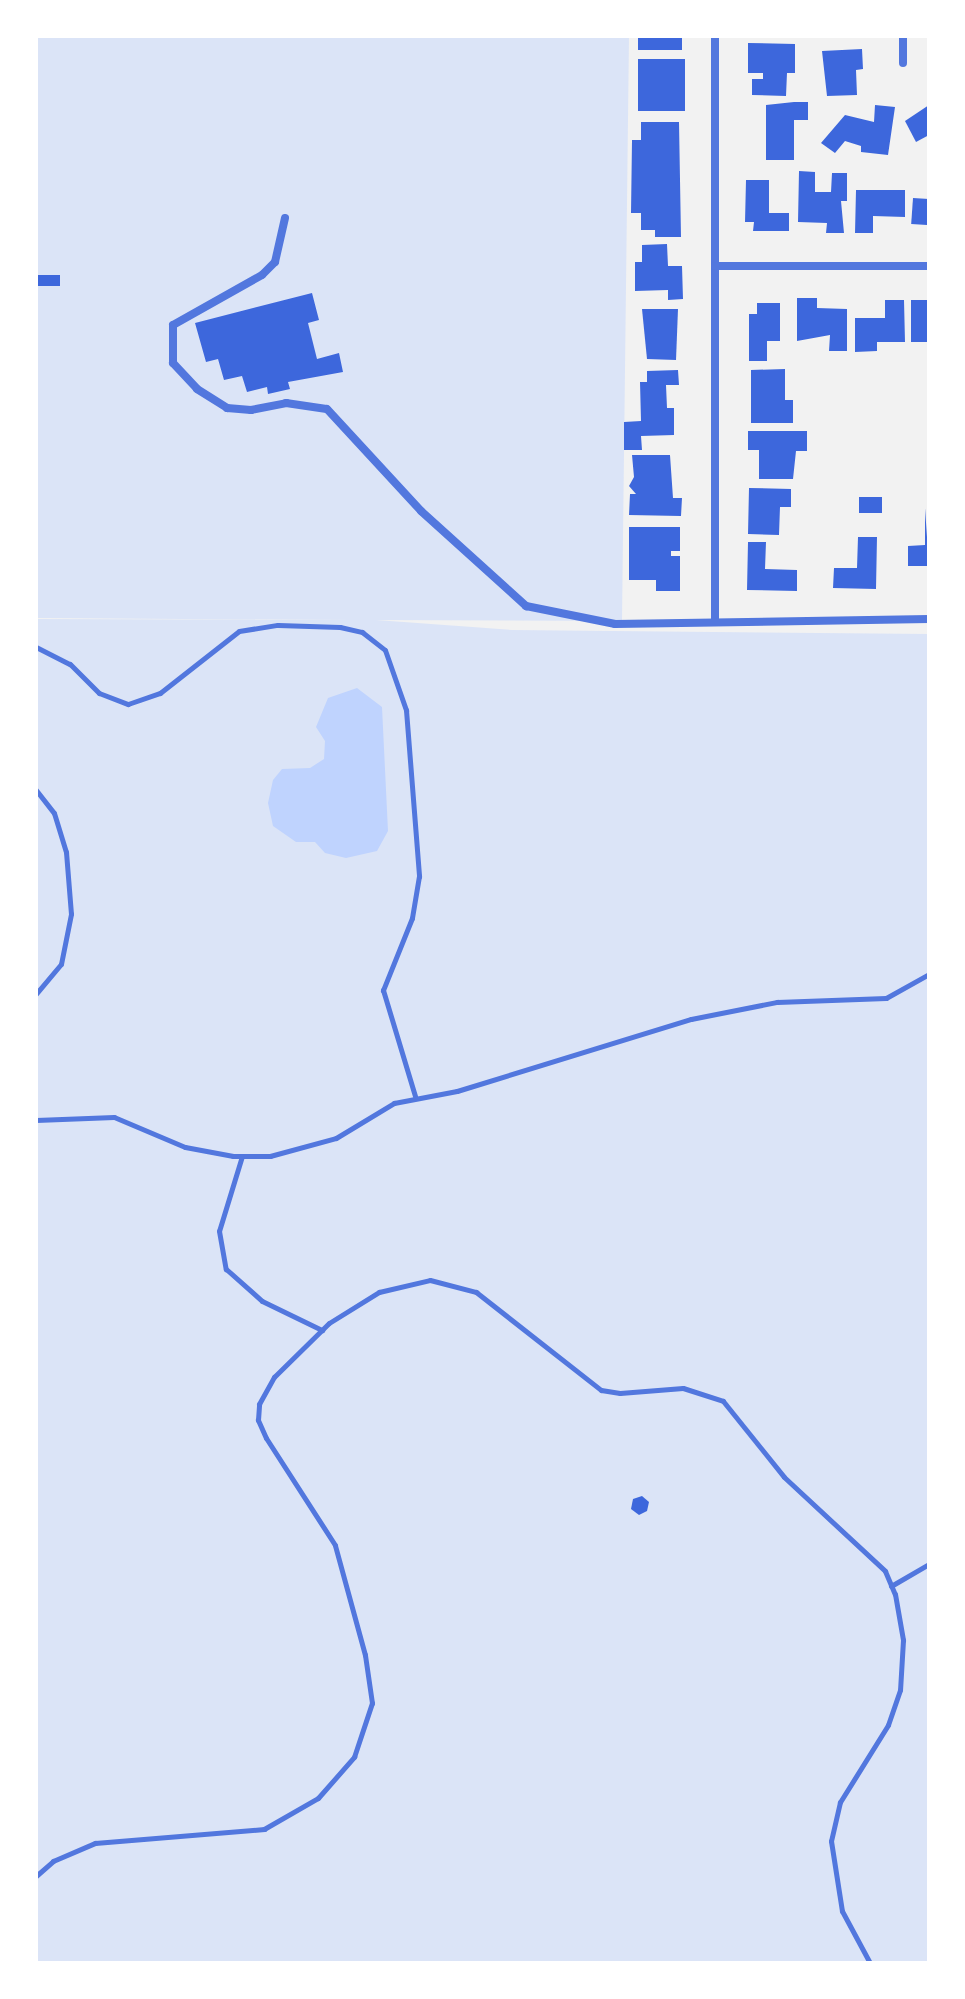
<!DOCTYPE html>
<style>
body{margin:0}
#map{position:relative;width:965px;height:1999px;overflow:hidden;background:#f2f2f2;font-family:"Source Sans 3",sans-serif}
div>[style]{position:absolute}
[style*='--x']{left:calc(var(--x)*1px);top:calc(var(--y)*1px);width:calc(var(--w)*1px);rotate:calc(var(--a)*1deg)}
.green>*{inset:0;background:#dbe4f7}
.water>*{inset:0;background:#bfd3fe}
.building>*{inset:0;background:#3d67dc;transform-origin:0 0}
.service>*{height:5px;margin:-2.5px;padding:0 2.5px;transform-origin:2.5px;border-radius:2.5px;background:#5277de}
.minor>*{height:8px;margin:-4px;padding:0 4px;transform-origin:4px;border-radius:4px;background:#5277de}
span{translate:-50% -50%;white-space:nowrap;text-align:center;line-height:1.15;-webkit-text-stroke:7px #fff;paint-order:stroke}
.frame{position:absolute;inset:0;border:38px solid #fff;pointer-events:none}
</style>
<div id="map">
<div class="green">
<div style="clip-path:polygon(36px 36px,629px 36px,622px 621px,376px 620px,512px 630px,929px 634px,929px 1963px,36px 1963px,36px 619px,354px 620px,36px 618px)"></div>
</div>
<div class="water">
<div style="clip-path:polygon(357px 688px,382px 707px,388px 831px,377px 851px,346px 858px,325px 853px,315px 842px,296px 842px,273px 826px,268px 803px,273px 780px,282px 769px,310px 768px,324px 759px,325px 741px,316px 727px,328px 698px)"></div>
</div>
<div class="building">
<div style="left:638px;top:36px;width:44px;height:14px"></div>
<div style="clip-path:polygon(748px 43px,795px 44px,795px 73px,787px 73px,786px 96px,752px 95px,752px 79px,763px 79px,763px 73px,748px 73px)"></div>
<div style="clip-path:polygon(862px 49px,863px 69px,856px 70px,857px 95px,827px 96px,822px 51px)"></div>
<div style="left:685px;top:59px;width:52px;height:47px;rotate:90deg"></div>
<div style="clip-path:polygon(794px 102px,808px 102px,808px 120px,794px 120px,794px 160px,766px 160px,766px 105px)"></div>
<div style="clip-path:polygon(875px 105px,895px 107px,888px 155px,861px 152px,861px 146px,845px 141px,835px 153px,821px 143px,845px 115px,874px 122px)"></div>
<div style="clip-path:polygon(929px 105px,929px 135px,916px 142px,905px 121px)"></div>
<div style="clip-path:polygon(641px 122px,679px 122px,681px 237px,655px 237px,655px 230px,641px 230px,641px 213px,631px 213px,632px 140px,641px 140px)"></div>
<div style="clip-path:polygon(799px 171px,815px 172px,815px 192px,831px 192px,832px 173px,847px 173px,847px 201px,841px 201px,844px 233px,826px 233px,827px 223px,798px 222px)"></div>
<div style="clip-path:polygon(746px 180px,769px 180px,769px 213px,789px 213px,789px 231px,753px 231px,754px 222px,745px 222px)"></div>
<div style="clip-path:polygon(856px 190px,905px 190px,905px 217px,873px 216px,873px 233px,855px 233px)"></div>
<div style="left:913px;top:198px;width:16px;height:26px;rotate:4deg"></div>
<div style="clip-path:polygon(667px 244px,668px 266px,682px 266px,683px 299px,668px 300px,668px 290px,635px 291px,635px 262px,642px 262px,642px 245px)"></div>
<div style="left:36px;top:275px;width:24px;height:11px"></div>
<div style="clip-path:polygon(312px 293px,319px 320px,308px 323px,317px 359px,339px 353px,343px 372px,288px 382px,290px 389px,268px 394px,267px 387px,247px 392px,242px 376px,224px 380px,218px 359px,206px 362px,195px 323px)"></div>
<div style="clip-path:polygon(797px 298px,817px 298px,817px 308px,847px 309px,847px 351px,829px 351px,830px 335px,797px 341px)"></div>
<div style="clip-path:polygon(885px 300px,904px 300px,905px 342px,877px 342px,877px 351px,855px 352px,855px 318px,885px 318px)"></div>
<div style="left:929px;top:300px;width:42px;height:18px;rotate:90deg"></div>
<div style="clip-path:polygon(757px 303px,780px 303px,780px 341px,767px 341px,767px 361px,749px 361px,749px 314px,757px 314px)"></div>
<div style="clip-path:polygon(642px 309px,678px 309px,676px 360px,647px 359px)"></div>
<div style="clip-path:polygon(785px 369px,785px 400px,793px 400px,793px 423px,751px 423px,751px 370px)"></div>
<div style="clip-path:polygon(678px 370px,679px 385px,666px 385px,667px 408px,674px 408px,674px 435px,641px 436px,642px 450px,624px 450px,624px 422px,641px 421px,640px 382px,647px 382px,647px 371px)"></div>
<div style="clip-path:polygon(748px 431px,807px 431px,807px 451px,796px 451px,793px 479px,759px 479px,759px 450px,748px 450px)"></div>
<div style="clip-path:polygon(632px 455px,670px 455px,673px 498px,682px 498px,681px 516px,629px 515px,630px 494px,636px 494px,629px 486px,634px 477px)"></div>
<div style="clip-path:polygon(749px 488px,791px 489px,791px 507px,780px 507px,779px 535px,748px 534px)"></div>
<div style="left:859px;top:497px;width:23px;height:16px"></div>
<div style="clip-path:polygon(925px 508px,929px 566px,908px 566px,908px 546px,925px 545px)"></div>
<div style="clip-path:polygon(629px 527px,680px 527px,680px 551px,671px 551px,671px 556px,680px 556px,680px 591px,656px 591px,656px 580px,629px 580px)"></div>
<div style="clip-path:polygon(858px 537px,877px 537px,876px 589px,833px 588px,834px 568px,857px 568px)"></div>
<div style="clip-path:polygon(748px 542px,766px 542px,765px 569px,797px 570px,797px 591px,747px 590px)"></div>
<div style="clip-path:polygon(642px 1496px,649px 1502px,647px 1511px,639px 1515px,631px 1509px,633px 1499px)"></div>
</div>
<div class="service">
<div style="--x:36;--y:647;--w:38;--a:27"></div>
<div style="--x:70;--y:664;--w:41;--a:45"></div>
<div style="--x:99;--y:693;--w:31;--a:21"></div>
<div style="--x:128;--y:704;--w:34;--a:-19"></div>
<div style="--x:160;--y:693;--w:100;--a:-38.1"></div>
<div style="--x:239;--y:631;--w:39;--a:-9"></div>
<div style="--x:278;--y:625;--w:62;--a:1.8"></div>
<div style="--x:340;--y:627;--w:23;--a:13"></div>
<div style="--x:362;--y:632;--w:29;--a:38"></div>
<div style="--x:385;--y:650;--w:64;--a:70.7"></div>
<div style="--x:406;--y:710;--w:167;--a:85.5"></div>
<div style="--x:419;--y:876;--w:43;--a:99.5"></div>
<div style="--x:412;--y:918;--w:78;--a:111.9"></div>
<div style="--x:383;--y:990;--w:111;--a:73.2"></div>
<div style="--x:36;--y:790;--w:29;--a:52"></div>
<div style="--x:54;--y:813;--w:41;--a:72.9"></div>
<div style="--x:66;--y:852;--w:62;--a:85.4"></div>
<div style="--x:71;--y:914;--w:51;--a:101.3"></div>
<div style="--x:61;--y:964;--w:39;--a:130"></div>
<div style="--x:36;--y:1120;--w:78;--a:-2.2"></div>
<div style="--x:114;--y:1117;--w:77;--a:22.9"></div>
<div style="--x:185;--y:1147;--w:49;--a:10.6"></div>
<div style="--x:233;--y:1156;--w:37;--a:0"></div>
<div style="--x:270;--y:1156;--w:68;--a:-15.3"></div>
<div style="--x:336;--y:1138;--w:68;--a:-31.1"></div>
<div style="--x:394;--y:1103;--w:64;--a:-10.8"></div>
<div style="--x:457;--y:1091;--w:245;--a:-17.1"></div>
<div style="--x:691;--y:1019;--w:88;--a:-11.2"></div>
<div style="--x:777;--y:1002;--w:109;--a:-2.1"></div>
<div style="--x:886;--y:998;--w:49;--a:-29.2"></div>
<div style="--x:242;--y:1156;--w:78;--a:107"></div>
<div style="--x:219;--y:1231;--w:39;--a:80"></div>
<div style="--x:226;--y:1269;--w:48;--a:41.6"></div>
<div style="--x:262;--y:1301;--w:67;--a:25.8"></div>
<div style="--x:891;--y:1586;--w:44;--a:-30.1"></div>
<div style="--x:36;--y:1876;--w:23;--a:-41"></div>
<div style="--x:53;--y:1861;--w:46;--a:-23.2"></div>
<div style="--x:95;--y:1843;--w:170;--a:-4.7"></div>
<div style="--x:264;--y:1829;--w:62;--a:-29.9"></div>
<div style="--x:318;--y:1798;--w:55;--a:-48.7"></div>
<div style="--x:354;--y:1757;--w:57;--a:-71.6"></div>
<div style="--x:372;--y:1703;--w:49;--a:-98.3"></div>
<div style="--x:365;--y:1655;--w:114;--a:-105.3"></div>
<div style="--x:335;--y:1545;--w:127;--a:-122.8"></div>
<div style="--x:266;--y:1438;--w:20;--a:-114"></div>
<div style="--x:258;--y:1420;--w:16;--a:-86"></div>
<div style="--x:259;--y:1404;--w:31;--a:-61"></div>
<div style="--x:274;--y:1377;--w:77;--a:-44.5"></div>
<div style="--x:329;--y:1323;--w:59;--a:-31.8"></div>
<div style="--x:379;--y:1292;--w:52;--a:-13.2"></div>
<div style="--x:430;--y:1280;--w:48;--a:14.6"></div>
<div style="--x:476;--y:1292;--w:159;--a:38.1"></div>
<div style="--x:601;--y:1390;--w:19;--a:9"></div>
<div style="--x:620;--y:1393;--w:63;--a:-4.5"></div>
<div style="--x:683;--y:1388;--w:42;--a:18"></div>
<div style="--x:723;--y:1401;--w:97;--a:51.2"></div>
<div style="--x:784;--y:1477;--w:138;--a:42.9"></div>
<div style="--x:885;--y:1571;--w:25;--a:67"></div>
<div style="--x:895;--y:1594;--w:47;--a:80.1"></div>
<div style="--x:903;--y:1640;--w:50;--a:93.4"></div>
<div style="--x:900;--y:1690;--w:37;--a:109"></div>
<div style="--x:888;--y:1725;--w:91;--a:121.9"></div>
<div style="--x:840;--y:1802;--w:40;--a:103"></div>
<div style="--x:831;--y:1841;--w:71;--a:81.1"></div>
<div style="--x:842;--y:1911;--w:59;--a:61.7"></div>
</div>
<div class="minor">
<div style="--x:715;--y:36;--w:586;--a:90"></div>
<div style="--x:903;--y:63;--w:27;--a:-90"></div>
<div style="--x:285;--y:218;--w:45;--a:102.8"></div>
<div style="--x:275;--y:262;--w:18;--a:135"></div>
<div style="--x:262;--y:275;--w:102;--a:150.7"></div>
<div style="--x:173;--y:325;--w:38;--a:90"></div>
<div style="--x:173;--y:363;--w:35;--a:47"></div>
<div style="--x:197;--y:389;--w:36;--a:32"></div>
<div style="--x:227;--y:408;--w:24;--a:5"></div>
<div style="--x:251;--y:410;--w:36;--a:-11"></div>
<div style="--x:286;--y:403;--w:41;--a:8.3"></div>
<div style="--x:327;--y:409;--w:139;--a:47.3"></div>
<div style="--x:421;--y:511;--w:142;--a:42.1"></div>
<div style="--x:526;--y:606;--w:91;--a:11.4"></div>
<div style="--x:615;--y:624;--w:314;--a:-0.9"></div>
<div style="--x:715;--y:266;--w:214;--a:0"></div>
</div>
<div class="frame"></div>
</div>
